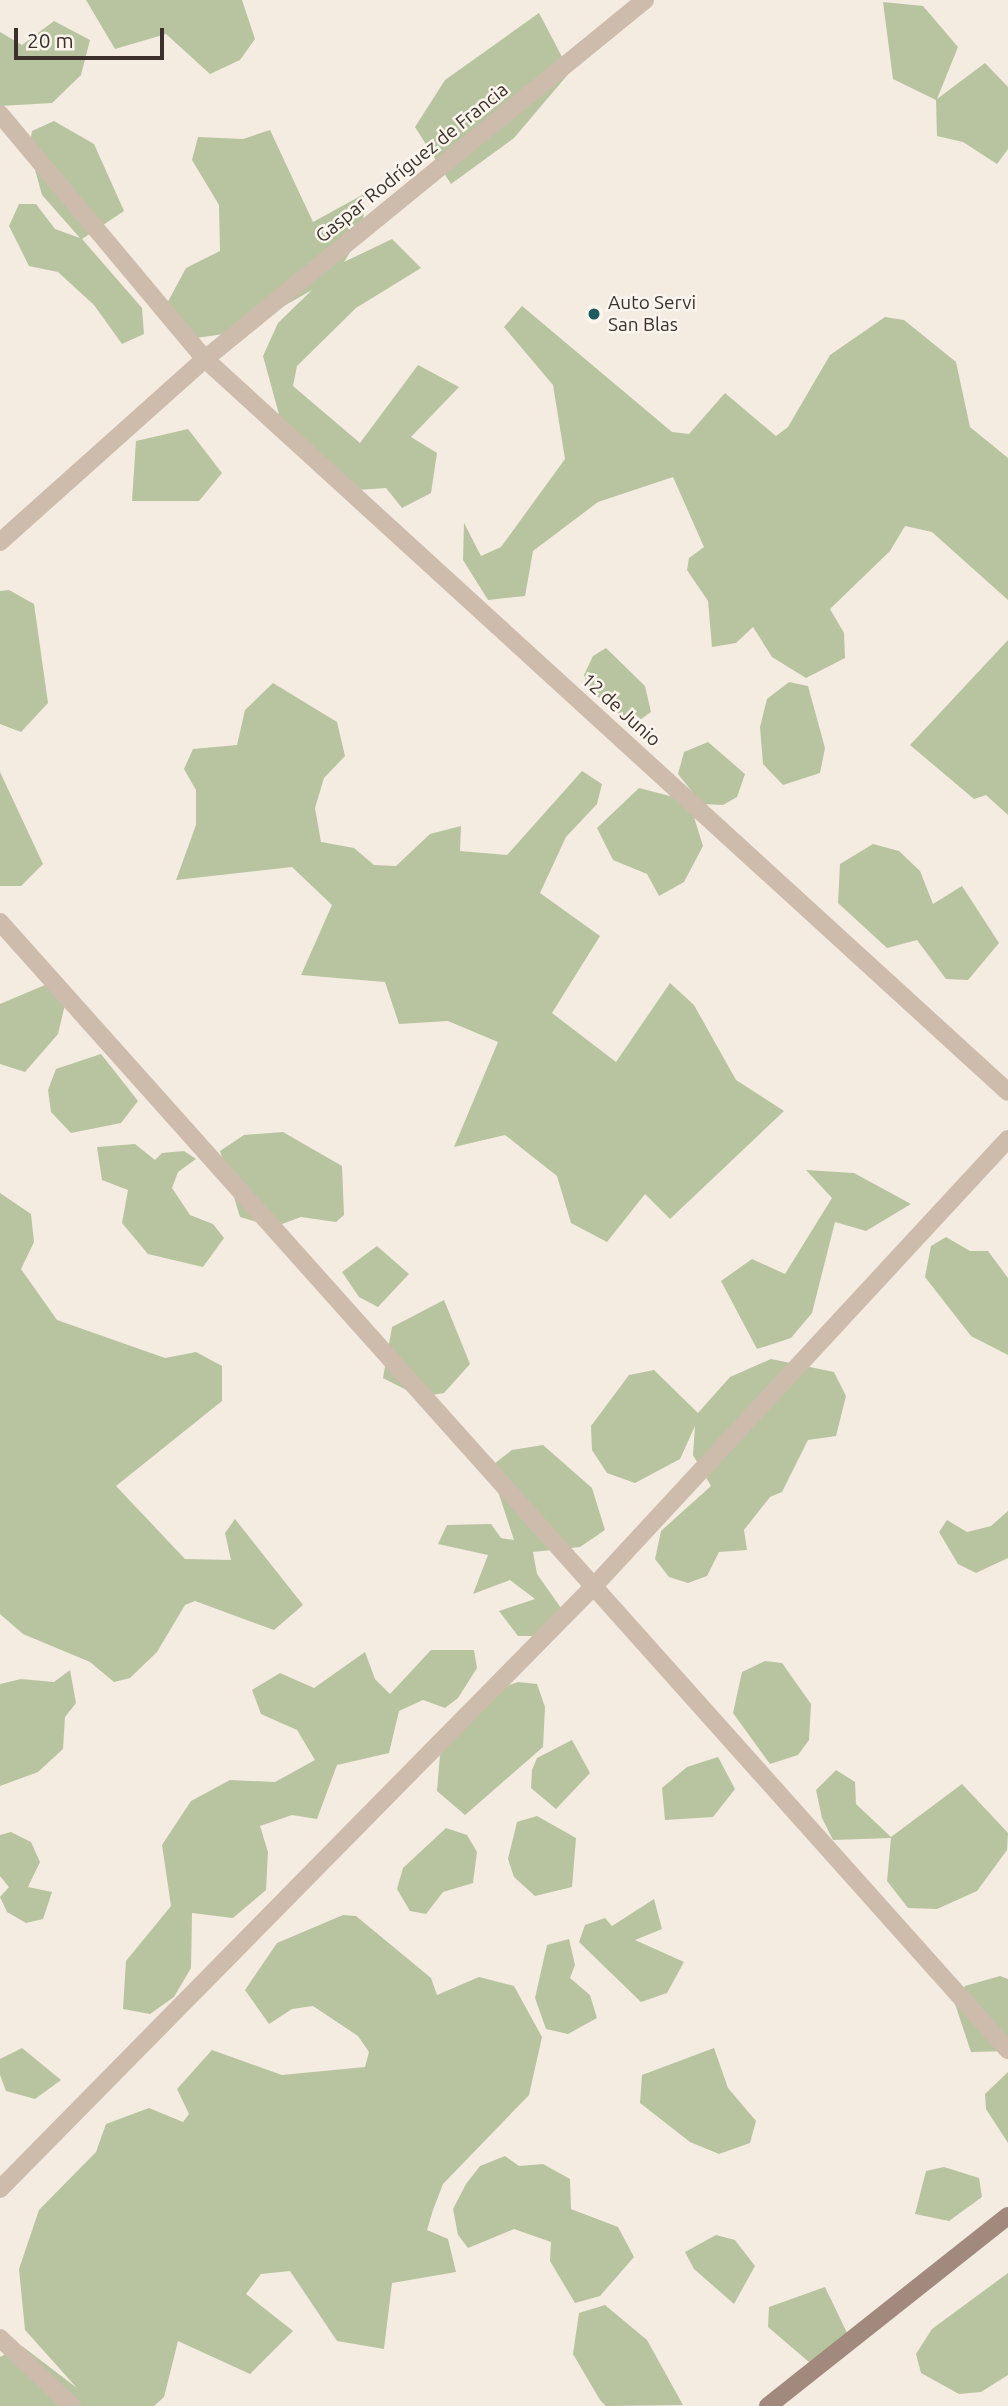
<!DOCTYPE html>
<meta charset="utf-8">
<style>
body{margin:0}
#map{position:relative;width:1008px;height:2406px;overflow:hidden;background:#f4ebe1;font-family:Ubuntu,sans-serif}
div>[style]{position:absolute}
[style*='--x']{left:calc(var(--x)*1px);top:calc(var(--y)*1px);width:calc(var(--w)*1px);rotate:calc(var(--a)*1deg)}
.green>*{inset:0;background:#b8c4a0}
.street>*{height:18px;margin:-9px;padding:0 9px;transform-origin:9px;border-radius:9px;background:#cdbbac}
.secondary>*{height:18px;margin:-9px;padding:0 9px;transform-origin:9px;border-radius:9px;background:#a18a7d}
.dots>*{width:19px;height:19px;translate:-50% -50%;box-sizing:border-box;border:4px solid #fbf5ee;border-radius:50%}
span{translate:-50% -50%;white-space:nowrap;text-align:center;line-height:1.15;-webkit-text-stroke:5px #fbf5ee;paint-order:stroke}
.street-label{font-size:19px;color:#3b302b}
.poi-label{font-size:19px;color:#3b302b}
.left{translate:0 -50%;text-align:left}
.scale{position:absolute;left:14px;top:28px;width:150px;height:32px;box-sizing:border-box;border:4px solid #3b302b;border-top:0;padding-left:9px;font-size:21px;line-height:24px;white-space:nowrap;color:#3b302b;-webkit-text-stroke:5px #fbf5ee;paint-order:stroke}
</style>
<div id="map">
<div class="green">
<div style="clip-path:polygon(86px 0,242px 0,255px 39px,240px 60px,210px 74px,166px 34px,115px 49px)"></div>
<div style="clip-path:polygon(883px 2px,923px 6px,958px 47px,937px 99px,985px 63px,1008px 87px,1008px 149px,997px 164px,963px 142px,937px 136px,936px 100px,893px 79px)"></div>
<div style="clip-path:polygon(539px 13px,570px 72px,514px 138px,451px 184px,415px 127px,445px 80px)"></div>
<div style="clip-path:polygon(54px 21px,90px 40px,81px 75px,52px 103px,0 106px,0 32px,22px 45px)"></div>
<div style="clip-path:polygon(54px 121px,94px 144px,124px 211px,82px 239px,142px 308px,144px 334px,122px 344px,94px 305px,58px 272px,29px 266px,9px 226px,19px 204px,36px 204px,55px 229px,80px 238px,42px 195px,29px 148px,32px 131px)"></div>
<div style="clip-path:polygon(270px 130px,313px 222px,364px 194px,363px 231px,344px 262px,392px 239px,421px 268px,356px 308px,297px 366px,293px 386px,360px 443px,418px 365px,459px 387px,411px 437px,437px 453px,431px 493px,402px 508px,386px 488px,357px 490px,286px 440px,263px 356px,278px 323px,312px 290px,238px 332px,189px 339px,164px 309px,186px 268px,220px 251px,219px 205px,192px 160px,198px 137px,243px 139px)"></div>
<div style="clip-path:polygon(522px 306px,672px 432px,689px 434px,725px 393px,776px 436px,788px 427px,830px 355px,885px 317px,904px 320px,956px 362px,970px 427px,1008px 458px,1008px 600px,932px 532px,905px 526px,890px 551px,830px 609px,844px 633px,845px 658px,806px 678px,772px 657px,753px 627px,736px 643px,712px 647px,708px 601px,687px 570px,689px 558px,704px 547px,673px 477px,598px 502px,533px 551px,525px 596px,488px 600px,463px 560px,464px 523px,481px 556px,501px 547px,565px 459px,553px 385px,504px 327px)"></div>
<div style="clip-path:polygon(188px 429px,222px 473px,199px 501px,132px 501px,136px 441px)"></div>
<div style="clip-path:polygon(9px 590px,34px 604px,48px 703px,21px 732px,0 724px,0 591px)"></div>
<div style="clip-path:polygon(1008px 640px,1008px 815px,986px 795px,974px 799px,910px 745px)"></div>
<div style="clip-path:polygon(606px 648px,645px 686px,651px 712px,630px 727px,609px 703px,591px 693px,584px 675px,593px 656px)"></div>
<div style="clip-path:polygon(789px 682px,808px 686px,825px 748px,820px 773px,783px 785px,763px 764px,760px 727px,767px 699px)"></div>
<div style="clip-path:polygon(273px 683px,337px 722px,345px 756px,324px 778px,315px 808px,321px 842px,354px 848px,374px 865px,396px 866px,430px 834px,461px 826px,460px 851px,507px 855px,582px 771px,602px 784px,597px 804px,566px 837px,540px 893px,600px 936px,552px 1013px,616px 1062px,670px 983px,694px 1005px,736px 1080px,784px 1111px,670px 1219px,645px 1194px,607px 1242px,571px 1223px,557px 1176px,505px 1135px,454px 1147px,498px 1042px,448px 1021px,399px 1024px,385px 982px,301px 975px,332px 905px,292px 867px,176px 880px,196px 825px,196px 790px,184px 769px,193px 749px,237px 745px,245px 710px)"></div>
<div style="clip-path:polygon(708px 742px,745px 774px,737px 797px,723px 805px,702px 804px,678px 774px,684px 752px)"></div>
<div style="clip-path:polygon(0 772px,43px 864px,21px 886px,0 886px)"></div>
<div style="clip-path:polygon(639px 788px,689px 801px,703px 846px,684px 882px,659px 896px,647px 874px,613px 860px,597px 828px)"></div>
<div style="clip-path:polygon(873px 844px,899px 851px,920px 871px,933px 904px,962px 886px,999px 943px,968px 980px,946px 979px,917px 940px,887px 948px,838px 903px,840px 864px)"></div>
<div style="clip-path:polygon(45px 985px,67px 996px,58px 1034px,25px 1072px,0 1064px,0 1004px)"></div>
<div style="clip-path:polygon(101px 1054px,138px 1101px,121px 1123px,71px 1133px,51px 1112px,48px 1090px,56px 1069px)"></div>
<div style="clip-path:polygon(283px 1132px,342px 1166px,344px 1215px,336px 1222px,301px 1217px,274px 1227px,240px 1217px,220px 1151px,244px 1135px)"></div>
<div style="clip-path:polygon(135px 1144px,155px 1160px,162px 1153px,184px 1151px,196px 1159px,178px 1172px,172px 1188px,190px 1215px,213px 1224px,224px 1238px,203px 1267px,148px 1254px,122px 1223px,128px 1190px,102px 1180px,97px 1147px)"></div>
<div style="clip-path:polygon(806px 1170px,854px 1173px,911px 1204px,866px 1231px,835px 1222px,812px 1313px,791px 1338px,757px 1349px,721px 1281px,752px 1259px,785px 1274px,832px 1198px)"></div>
<div style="clip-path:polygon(0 1193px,31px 1214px,34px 1242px,21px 1269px,57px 1320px,165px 1358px,196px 1352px,222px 1366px,222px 1401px,116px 1486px,185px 1559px,231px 1560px,225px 1533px,235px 1519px,303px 1605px,274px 1630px,195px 1601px,185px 1605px,157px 1652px,130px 1678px,114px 1682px,90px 1662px,23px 1634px,0 1614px)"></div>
<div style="clip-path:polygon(946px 1237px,970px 1251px,988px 1251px,1008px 1278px,1008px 1355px,971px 1336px,925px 1277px,931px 1246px)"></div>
<div style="clip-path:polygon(377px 1246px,409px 1274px,378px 1307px,359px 1297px,342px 1272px)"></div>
<div style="clip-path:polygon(444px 1300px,470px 1364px,444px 1393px,420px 1397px,383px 1378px,392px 1327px)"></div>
<div style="clip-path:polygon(771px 1359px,834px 1372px,846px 1396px,836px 1436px,808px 1440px,782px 1492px,770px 1497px,744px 1530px,747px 1550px,719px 1552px,707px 1576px,688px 1583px,669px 1577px,655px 1559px,661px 1531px,711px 1486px,693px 1455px,695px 1426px,680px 1459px,635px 1483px,607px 1473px,592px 1450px,591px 1426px,629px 1375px,654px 1370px,698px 1413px,730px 1377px)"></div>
<div style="clip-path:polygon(543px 1445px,592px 1488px,605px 1530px,580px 1547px,533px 1552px,537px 1574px,561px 1608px,544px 1636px,518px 1636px,499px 1611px,535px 1599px,510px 1580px,473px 1594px,488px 1555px,438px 1544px,447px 1525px,491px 1524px,501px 1538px,514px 1540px,490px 1467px,512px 1450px)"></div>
<div style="clip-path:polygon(1008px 1511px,1008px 1558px,976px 1573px,958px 1564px,939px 1532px,947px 1520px,967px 1532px,991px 1526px)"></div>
<div style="clip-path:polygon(431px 1650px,474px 1650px,477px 1668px,458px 1698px,445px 1708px,423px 1700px,399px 1711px,389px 1753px,337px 1765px,317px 1819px,292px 1815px,260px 1826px,268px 1852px,266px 1890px,233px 1918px,192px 1913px,191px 1968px,174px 1997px,150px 2014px,123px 2009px,126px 1961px,171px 1906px,162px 1845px,191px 1801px,230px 1780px,275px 1782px,315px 1760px,297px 1730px,261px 1714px,252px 1690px,280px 1673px,314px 1688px,365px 1652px,375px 1679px,390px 1694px)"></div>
<div style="clip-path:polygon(765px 1661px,782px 1663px,811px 1704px,809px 1740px,798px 1755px,770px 1764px,733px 1713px,742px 1672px)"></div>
<div style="clip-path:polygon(70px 1670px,76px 1703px,65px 1717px,63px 1749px,38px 1772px,0 1786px,0 1684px,21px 1679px,54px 1682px)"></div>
<div style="clip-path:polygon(518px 1682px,537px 1684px,545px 1707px,543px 1747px,465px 1815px,437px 1791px,440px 1755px,489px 1692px)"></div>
<div style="clip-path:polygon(572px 1740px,590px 1773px,556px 1809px,531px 1788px,532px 1770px,537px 1758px)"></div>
<div style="clip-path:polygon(718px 1757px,735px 1789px,713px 1817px,665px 1820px,662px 1788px,687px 1767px)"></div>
<div style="clip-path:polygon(836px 1770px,855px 1782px,856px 1804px,891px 1837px,962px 1784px,1008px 1833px,1007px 1850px,977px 1891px,937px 1909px,908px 1908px,887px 1881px,891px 1838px,833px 1840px,822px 1818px,816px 1790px)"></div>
<div style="clip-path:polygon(537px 1816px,576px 1838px,572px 1887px,535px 1896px,514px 1877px,508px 1859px,517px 1822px)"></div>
<div style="clip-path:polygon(446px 1828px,467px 1835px,477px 1852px,473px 1883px,443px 1892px,426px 1914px,410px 1911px,397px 1889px,403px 1868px)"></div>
<div style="clip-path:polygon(11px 1832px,31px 1842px,40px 1862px,28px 1887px,52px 1892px,43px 1919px,26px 1923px,7px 1912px,0 1897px,9px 1887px,0 1876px,0 1835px)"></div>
<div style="clip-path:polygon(654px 1899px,662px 1929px,635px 1940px,684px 1962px,667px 1993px,641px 2002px,579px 1942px,585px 1925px,605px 1918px,612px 1926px)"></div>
<div style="clip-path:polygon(343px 1915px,356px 1916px,431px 1978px,437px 1995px,479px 1977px,514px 1986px,542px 2037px,529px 2095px,443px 2184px,433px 2210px,427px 2230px,448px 2239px,456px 2272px,392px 2283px,384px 2349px,337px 2341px,290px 2271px,261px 2274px,246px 2294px,293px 2331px,250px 2374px,178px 2341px,164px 2397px,154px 2406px,0 2406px,0 2357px,22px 2346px,77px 2388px,25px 2330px,19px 2269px,39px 2210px,96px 2152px,106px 2124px,149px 2108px,183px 2122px,189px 2114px,177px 2089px,212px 2050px,282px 2075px,365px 2067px,369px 2052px,358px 2036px,313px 2006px,292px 2009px,269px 2024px,245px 1990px,277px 1943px)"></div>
<div style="clip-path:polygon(569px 1939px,575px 1965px,570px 1978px,590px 1995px,597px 2018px,568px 2034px,546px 2029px,535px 1998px,547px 1945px)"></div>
<div style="clip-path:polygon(1000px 1976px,1008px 1979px,1008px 2051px,971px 2052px,955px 2004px,965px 1986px)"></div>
<div style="clip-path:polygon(22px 2048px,61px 2080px,35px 2099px,6px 2091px,0 2075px,0 2059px)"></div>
<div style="clip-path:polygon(714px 2048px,728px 2088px,756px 2121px,750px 2143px,719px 2154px,690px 2142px,640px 2103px,642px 2075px)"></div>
<div style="clip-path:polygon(1008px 2072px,1008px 2143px,986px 2109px,985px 2094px)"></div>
<div style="clip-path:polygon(505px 2156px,519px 2166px,543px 2164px,570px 2179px,571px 2209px,618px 2227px,634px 2257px,600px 2296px,575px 2303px,550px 2261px,551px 2242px,514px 2229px,468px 2248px,458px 2235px,453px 2209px,466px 2184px,480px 2166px)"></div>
<div style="clip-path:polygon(944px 2167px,979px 2178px,982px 2197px,949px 2221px,915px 2214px,926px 2171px)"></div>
<div style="clip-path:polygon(716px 2235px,735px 2240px,755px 2266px,734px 2304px,694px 2269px,685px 2252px)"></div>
<div style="clip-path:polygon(1008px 2273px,1008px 2375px,981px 2392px,959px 2394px,921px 2373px,916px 2354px,932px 2329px)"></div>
<div style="clip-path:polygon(825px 2287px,849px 2337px,838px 2354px,809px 2362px,768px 2327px,769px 2307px)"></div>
<div style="clip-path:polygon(605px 2305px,647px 2340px,683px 2405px,606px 2406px,600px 2400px,573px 2354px,579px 2313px)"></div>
</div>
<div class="street">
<div style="--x:0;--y:114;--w:319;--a:50.1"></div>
<div style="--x:205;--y:359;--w:1087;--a:42.39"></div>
<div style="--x:0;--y:542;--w:275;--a:-41.8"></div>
<div style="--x:205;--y:359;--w:568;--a:-39.21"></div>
<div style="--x:0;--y:922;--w:1513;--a:48.22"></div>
<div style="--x:0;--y:2189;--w:848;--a:-45.43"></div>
<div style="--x:595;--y:1585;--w:608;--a:-47.2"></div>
<div style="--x:0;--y:2338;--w:99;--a:43.4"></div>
</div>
<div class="secondary">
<div style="--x:768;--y:2406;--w:306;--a:-38.4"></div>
</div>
<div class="dots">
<div style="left:594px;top:314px;background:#1f5a5e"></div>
</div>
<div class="street-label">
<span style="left:412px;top:163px;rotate:-39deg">Gaspar Rodríguez de Francia</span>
<span style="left:621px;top:710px;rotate:42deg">12 de Junio</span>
</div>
<div class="poi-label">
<span class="left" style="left:608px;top:314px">Auto Servi<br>San Blas</span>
</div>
<div class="scale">20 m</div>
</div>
